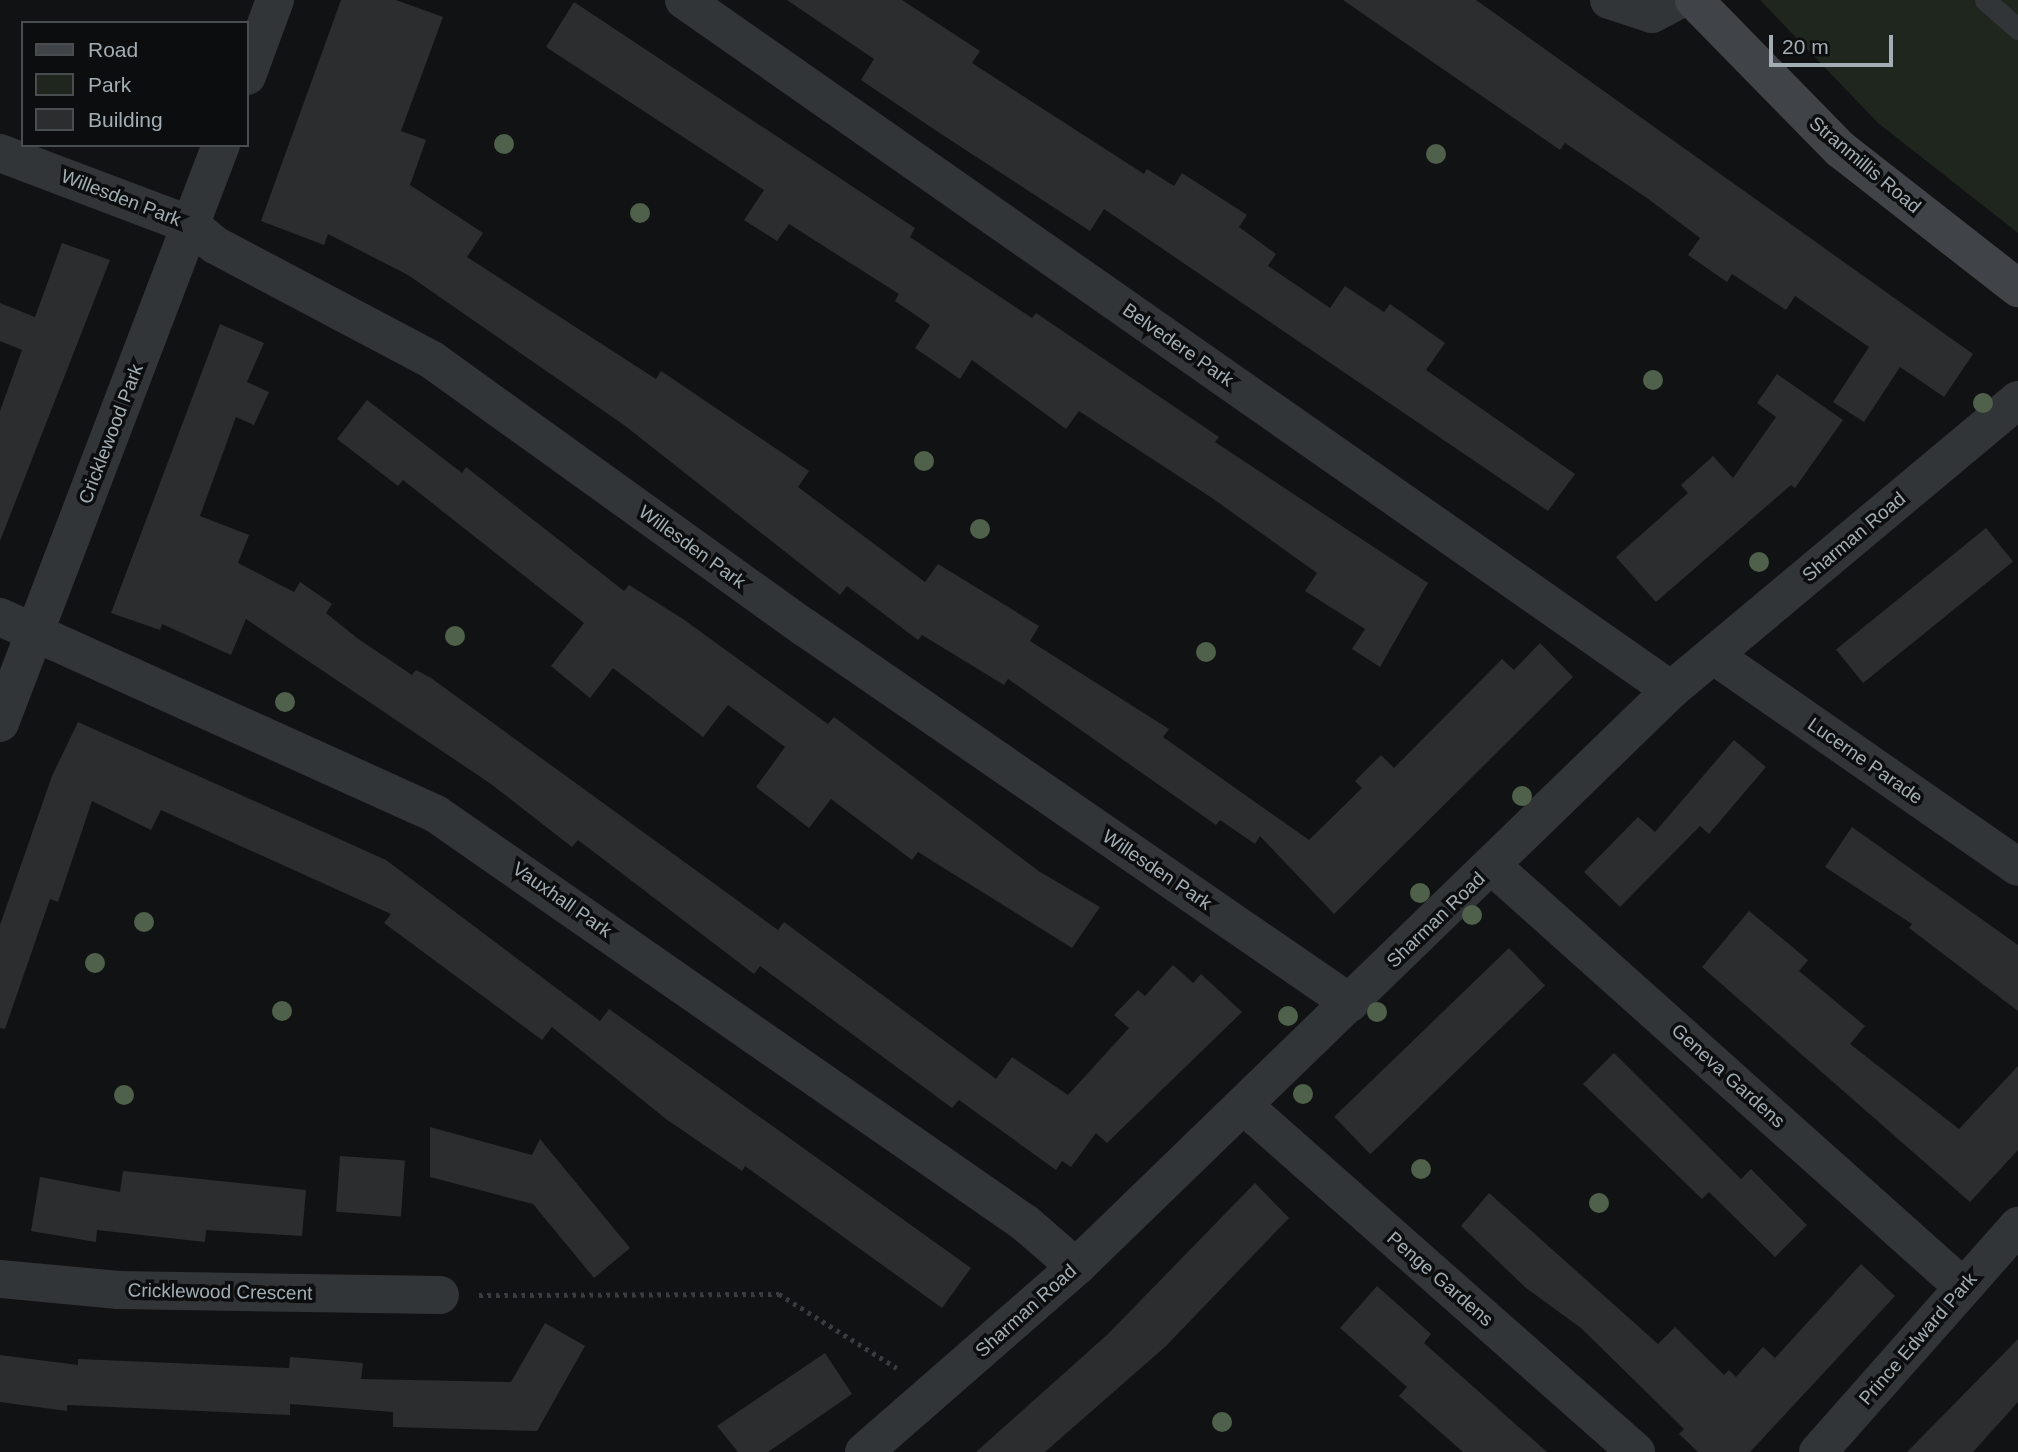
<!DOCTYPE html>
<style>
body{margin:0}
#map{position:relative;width:2018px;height:1452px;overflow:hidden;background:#111213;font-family:Arial,sans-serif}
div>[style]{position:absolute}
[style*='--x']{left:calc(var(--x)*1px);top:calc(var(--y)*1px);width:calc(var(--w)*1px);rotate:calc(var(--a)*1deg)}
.green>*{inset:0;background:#1e261e}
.building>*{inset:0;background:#2c2d2f;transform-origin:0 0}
.path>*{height:4.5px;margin-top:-2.25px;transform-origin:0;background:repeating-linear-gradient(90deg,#383c3f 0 3.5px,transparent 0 8.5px)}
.lane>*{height:21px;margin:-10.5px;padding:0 10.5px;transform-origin:10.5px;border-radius:10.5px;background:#323538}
.street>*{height:38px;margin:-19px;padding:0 19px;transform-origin:19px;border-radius:19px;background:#323538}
.secondary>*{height:38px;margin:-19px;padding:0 19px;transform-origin:19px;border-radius:19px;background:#404448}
.trees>*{width:20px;height:20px;margin:-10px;border-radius:50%;background:#4f604b}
span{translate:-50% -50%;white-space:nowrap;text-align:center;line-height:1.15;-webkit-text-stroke:7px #0c0d0e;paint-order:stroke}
.street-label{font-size:19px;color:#a2adb4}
.legend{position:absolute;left:21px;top:21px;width:228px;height:126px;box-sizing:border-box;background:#0c0d0e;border:2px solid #484d50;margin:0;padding:9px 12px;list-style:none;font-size:21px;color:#a2adb4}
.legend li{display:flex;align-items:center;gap:14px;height:35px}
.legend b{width:35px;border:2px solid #484d50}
.scale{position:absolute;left:1769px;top:35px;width:124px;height:32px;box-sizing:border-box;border:4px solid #a2adb4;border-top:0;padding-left:9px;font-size:21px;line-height:24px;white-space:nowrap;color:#a2adb4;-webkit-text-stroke:5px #0c0d0e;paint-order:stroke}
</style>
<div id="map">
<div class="green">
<div style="clip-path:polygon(1760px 0,2018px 0,2018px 233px,1878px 123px)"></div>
</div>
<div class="building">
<div style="clip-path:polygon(341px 0,396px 0,443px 17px,401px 131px,426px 140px,410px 185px,483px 233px,467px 257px,656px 379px,661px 371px,809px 471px,798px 487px,925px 582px,938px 564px,1039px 626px,1030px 641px,1169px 729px,1163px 737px,1309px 840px,1362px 788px,1355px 781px,1381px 755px,1394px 768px,1502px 659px,1514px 670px,1540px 643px,1573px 677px,1334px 914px,1260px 836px,1255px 844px,1220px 820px,1216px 825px,1008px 679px,1004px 685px,922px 635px,918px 640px,847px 586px,840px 595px,624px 425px,408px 275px,328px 234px,324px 245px,261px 221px)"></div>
<div style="clip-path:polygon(787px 0,902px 0,980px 51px,972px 63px,1144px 174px,1147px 169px,1174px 186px,1182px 173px,1247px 215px,1239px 227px,1276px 254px,1268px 266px,1330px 308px,1345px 286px,1384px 312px,1390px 304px,1417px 323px,1445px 343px,1426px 370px,1575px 474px,1548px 511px,1104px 209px,1090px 231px,938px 132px,861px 80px,874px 59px)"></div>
<div style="clip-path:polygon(1343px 0,1476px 0,1973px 354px,1944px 397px,1900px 367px,1864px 422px,1833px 402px,1869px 347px,1795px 296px,1786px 310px,1732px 274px,1727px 282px,1688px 255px,1700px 238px,1647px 198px,1565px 143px,1560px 150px)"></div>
<div style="clip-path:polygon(574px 2px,915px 228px,910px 237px,1032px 318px,1036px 313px,1219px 437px,1215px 442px,1428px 583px,1380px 667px,1352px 649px,1365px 629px,1305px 591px,1317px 573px,1212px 498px,1079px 411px,1066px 429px,972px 360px,960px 379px,915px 348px,930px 325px,895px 301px,899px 294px,789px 224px,777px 241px,744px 220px,764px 190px,546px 47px)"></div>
<div style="clip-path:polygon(62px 243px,110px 260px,0 541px,0 411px,22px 350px,0 341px,0 303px,35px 317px)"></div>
<div style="clip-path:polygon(220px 324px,264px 343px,247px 382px,269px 392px,254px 425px,236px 417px,200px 516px,249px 535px,238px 563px,294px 592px,300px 582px,332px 604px,326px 613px,357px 638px,412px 675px,416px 670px,431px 678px,778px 930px,784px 922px,996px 1079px,1012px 1057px,1068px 1095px,1129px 1028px,1114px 1015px,1138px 990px,1145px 996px,1173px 965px,1193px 983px,1201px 974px,1242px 1012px,1107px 1143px,1096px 1133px,1071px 1167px,1062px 1161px,1056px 1170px,959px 1100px,952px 1108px,760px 966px,754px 974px,578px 840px,572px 847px,491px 784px,246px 619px,231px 655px,162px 624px,160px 630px,111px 613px)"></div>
<div style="clip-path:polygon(1777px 374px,1843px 420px,1795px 488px,1791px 485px,1656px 602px,1616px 557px,1688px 493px,1681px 485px,1713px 456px,1733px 478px,1776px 417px,1757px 403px)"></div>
<div style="clip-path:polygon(367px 400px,462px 473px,466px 467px,624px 591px,629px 585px,683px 619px,828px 724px,834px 717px,1040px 872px,1100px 907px,1072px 948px,918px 852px,912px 860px,831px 799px,809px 828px,756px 787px,785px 747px,728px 705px,703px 737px,613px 668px,590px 698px,551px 666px,584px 623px,403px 480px,398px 486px,337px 439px)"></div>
<div style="left:1986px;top:528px;width:43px;height:193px;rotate:51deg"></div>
<div style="clip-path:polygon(78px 722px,386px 860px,600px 1021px,609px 1009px,971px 1268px,942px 1308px,745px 1166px,742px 1171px,666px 1119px,552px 1027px,542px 1040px,384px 923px,391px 914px,161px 810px,151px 830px,92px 801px,58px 902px,50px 899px,5px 1029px,0 1028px,0 925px,52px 776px)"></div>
<div style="clip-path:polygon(1734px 740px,1766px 767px,1709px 834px,1700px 826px,1620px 907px,1584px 872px,1638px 817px,1655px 832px)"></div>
<div style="clip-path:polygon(1852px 827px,2018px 945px,2018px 1011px,1909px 928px,1912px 924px,1825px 867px)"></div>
<div style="clip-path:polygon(1749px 911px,1808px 960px,1799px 971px,1865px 1026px,1850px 1044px,1959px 1129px,2018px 1066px,2018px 1150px,1970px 1202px,1702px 967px)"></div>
<div style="left:1509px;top:948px;width:52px;height:243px;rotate:46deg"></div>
<div style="clip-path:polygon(1614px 1053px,1741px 1179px,1751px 1169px,1807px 1225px,1775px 1257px,1709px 1192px,1702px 1199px,1583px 1084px)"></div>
<div style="clip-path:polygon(430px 1127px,532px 1155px,540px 1139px,630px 1248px,594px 1278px,533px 1204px,430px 1177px)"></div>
<div style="left:340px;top:1156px;width:65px;height:56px;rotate:4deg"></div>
<div style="clip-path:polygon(123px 1171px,306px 1190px,302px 1236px,206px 1230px,205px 1242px,97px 1230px,96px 1242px,31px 1231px,40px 1177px,120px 1192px)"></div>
<div style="clip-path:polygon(1255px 1183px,1289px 1218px,1166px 1346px,1045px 1452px,976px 1452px,1108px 1334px)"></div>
<div style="clip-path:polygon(1489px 1193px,1658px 1344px,1675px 1327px,1724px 1375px,1729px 1370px,1736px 1377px,1763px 1347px,1775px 1358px,1861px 1264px,1895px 1296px,1750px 1452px,1698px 1452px,1679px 1434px,1684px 1429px,1581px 1328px,1526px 1288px,1461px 1226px)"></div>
<div style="clip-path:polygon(1377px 1286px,1431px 1334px,1424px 1343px,1547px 1452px,1463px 1452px,1399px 1396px,1407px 1387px,1340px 1328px)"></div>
<div style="clip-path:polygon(545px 1323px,585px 1346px,537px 1431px,393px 1427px,393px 1412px,290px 1404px,290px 1415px,67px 1405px,67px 1411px,0 1402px,0 1355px,78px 1365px,78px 1359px,289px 1368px,290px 1357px,363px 1363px,361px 1379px,511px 1382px)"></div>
<div style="clip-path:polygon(2018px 1339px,2018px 1402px,1973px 1452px,1907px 1452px)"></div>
<div style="clip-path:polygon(825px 1353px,852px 1394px,768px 1452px,738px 1452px,717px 1426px)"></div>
</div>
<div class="path">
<div style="--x:479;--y:1295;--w:300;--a:-0.2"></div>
<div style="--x:779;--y:1294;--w:139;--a:32.1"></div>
</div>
<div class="lane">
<div style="--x:1985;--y:0;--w:44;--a:41.3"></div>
</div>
<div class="street">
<div style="--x:684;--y:0;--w:1204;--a:34.96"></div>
<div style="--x:1609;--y:0;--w:45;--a:18"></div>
<div style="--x:1652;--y:14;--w:30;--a:-28"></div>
<div style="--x:247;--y:76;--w:81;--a:-69.8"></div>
<div style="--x:0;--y:153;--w:204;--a:20.7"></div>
<div style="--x:191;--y:225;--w:31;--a:40"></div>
<div style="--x:215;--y:245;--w:246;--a:27.9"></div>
<div style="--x:432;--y:360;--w:458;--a:35.7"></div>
<div style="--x:804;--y:627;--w:663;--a:34.55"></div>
<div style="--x:0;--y:617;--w:478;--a:24.3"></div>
<div style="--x:436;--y:814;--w:717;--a:34.78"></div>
<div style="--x:1025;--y:1223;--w:67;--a:40.8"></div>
<div style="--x:1713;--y:655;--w:371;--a:34.8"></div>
<div style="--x:0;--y:723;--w:619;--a:-69.08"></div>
<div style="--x:1492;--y:866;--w:632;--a:41.79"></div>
<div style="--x:1244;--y:1106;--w:523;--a:41.43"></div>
<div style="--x:0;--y:1279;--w:119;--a:5.3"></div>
<div style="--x:118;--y:1290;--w:322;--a:0.9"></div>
<div style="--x:864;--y:1452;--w:281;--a:-41.1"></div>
<div style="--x:1076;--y:1267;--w:829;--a:-44.12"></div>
<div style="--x:1671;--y:690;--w:452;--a:-39.9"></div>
<div style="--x:1818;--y:1452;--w:302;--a:-48.5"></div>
</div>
<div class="secondary">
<div style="--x:1694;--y:0;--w:209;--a:45.6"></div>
<div style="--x:1840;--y:149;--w:226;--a:38"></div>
</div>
<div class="trees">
<div style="left:504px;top:144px"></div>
<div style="left:1436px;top:154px"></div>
<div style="left:640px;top:213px"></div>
<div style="left:1653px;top:380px"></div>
<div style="left:1983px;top:403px"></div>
<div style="left:924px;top:461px"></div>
<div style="left:980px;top:529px"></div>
<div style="left:1759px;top:562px"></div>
<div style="left:455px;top:636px"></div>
<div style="left:1206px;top:652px"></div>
<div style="left:285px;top:702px"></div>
<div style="left:1522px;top:796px"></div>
<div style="left:1420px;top:893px"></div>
<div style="left:1472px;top:915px"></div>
<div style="left:144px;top:922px"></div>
<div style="left:95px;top:963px"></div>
<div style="left:282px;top:1011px"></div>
<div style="left:1377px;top:1012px"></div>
<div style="left:1288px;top:1016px"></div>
<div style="left:1303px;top:1094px"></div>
<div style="left:124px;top:1095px"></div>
<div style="left:1421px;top:1169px"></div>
<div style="left:1599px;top:1203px"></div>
<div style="left:1222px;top:1422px"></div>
</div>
<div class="street-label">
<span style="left:1865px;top:165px;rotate:40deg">Stranmillis Road</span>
<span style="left:121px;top:198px;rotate:21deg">Willesden Park</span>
<span style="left:1178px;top:345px;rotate:35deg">Belvedere Park</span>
<span style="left:111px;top:434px;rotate:-69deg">Cricklewood Park</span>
<span style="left:1854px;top:537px;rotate:-40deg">Sharman Road</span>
<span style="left:692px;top:547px;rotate:36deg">Willesden Park</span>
<span style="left:1865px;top:761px;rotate:35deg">Lucerne Parade</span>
<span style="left:1157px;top:870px;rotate:34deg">Willesden Park</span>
<span style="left:562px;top:900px;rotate:35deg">Vauxhall Park</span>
<span style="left:1436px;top:920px;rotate:-44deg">Sharman Road</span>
<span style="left:1728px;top:1076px;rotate:42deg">Geneva Gardens</span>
<span style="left:1440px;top:1279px;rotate:41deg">Penge Gardens</span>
<span style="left:220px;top:1292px;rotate:1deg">Cricklewood Crescent</span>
<span style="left:1026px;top:1311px;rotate:-42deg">Sharman Road</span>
<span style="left:1918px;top:1339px;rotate:-49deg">Prince Edward Park</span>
</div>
<ul class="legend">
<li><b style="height:9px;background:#404448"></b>Road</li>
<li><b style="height:19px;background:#1e261e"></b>Park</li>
<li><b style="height:19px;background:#2c2d2f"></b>Building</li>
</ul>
<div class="scale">20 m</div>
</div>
